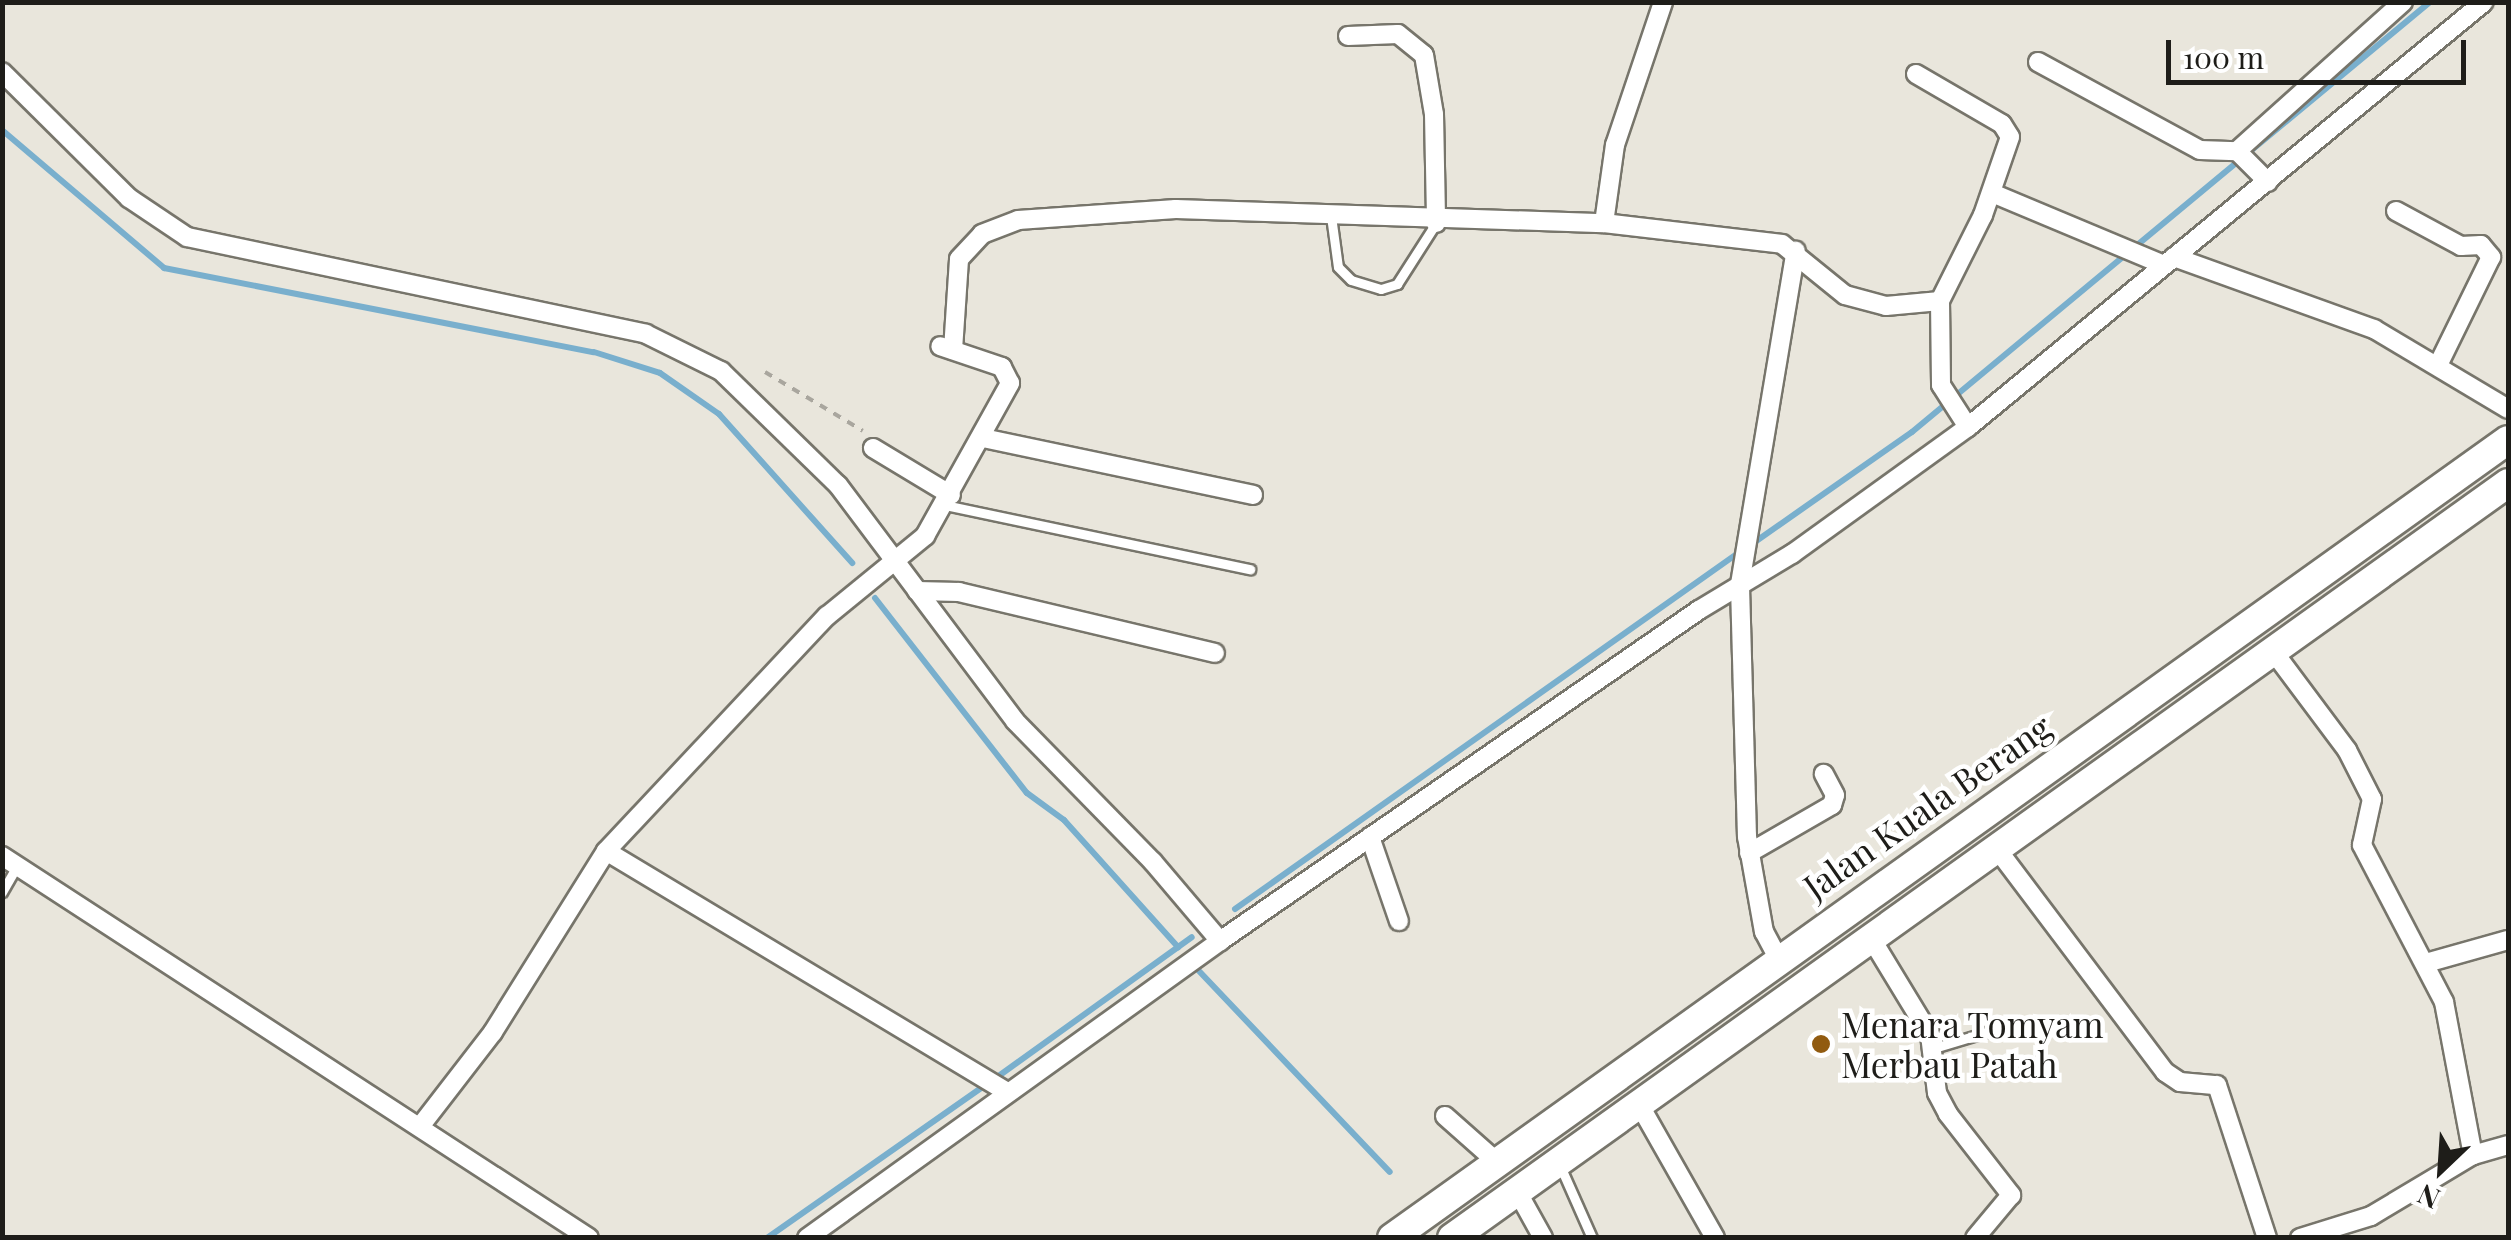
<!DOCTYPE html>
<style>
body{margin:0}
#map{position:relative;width:2511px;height:1240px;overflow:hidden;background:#e9e6dc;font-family:"Playfair Display",serif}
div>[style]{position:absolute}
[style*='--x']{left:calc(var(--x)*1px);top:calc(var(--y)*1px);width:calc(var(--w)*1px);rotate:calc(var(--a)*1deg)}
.stream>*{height:6px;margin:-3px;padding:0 3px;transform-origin:3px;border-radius:3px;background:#79afcd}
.path>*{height:4px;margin-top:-2px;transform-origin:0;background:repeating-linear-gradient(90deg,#a9a69e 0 8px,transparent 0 16px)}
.roads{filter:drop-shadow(2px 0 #77756b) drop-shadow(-2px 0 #77756b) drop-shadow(0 2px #77756b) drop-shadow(0 -2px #77756b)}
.service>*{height:9px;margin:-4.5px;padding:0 4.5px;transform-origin:4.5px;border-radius:4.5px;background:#fff}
.minor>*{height:18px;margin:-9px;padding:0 9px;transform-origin:9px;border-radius:9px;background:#fff}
.trunk>*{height:28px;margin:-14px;padding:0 14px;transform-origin:14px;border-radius:14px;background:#fff}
.dots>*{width:28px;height:28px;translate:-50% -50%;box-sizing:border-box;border:5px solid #fff;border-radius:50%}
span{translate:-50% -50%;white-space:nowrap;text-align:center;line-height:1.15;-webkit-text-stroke:9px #fff;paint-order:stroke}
.street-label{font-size:35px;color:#1e1d19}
.poi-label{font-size:35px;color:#1e1d19}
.left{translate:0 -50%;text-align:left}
.frame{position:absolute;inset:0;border:5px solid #1e1d19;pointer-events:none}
.north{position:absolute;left:2391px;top:1120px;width:100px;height:100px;-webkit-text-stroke:8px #fff;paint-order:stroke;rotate:205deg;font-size:28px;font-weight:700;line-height:40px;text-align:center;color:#1e1d19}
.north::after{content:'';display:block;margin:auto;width:35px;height:45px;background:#1e1d19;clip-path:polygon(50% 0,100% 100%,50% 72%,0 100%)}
.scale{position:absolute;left:2166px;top:40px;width:300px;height:45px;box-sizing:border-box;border:5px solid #1e1d19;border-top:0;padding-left:12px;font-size:30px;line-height:35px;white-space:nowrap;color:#1e1d19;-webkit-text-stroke:8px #fff;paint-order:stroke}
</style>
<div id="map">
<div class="stream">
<div style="--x:2;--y:130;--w:213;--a:40.4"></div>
<div style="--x:164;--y:268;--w:438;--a:11.1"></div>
<div style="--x:594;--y:352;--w:69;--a:17.7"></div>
<div style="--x:660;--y:373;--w:72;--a:34.8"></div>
<div style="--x:719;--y:414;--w:200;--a:48.2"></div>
<div style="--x:1752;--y:544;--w:195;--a:-35"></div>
<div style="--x:1912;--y:432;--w:673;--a:-39.7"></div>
<div style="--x:875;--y:598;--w:247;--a:52.1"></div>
<div style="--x:1027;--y:793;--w:46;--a:36.1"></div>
<div style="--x:1064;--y:820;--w:171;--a:48.1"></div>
<div style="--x:1235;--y:909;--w:620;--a:-35.28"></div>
<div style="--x:1199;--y:971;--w:277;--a:46.5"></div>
<div style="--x:1000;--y:1075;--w:236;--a:-35.7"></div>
<div style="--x:767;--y:1238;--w:264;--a:-35"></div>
</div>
<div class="path">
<div style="--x:765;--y:372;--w:114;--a:31"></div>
</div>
<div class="roads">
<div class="service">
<div style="--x:1331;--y:216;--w:51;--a:82.2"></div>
<div style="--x:1338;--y:267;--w:18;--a:45"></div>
<div style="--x:1351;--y:280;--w:31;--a:17"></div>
<div style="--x:1381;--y:289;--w:17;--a:-17"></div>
<div style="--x:1397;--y:284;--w:72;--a:-57.4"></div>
<div style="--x:945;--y:505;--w:312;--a:11.9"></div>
<div style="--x:2;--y:892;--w:30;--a:-60"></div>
<div style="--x:1934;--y:1048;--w:72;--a:-16.9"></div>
<div style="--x:1561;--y:1168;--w:77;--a:66.1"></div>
</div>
<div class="minor">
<div style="--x:1348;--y:36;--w:50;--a:-2.3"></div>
<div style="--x:1398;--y:34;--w:33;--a:39"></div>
<div style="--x:1424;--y:55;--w:60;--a:80.4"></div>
<div style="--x:1434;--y:114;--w:109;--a:88.9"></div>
<div style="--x:2038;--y:62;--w:184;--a:28.5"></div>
<div style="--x:2200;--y:150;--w:37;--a:2"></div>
<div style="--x:2;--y:72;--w:179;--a:44.8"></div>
<div style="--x:129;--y:198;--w:70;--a:33.9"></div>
<div style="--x:187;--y:237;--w:469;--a:11.9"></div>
<div style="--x:646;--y:334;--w:84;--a:26.3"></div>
<div style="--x:721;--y:371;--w:163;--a:44.3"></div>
<div style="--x:838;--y:485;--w:295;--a:53.1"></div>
<div style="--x:1015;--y:721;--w:197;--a:45.6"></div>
<div style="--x:1153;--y:862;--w:104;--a:49.7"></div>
<div style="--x:1916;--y:74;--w:99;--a:30.2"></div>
<div style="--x:2002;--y:124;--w:15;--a:58"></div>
<div style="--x:2010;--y:137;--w:83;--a:109.1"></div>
<div style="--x:1983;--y:215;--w:96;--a:116.6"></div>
<div style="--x:2268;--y:182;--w:44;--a:-135"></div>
<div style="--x:2237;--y:151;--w:223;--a:-41.9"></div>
<div style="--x:1992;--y:193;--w:186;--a:22.7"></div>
<div style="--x:2396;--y:211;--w:74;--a:28.3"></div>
<div style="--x:2461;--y:246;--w:20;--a:-3"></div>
<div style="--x:2481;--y:245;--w:16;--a:50"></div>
<div style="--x:2491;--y:257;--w:118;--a:116.1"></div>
<div style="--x:1604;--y:223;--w:79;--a:-82"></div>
<div style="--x:1615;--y:145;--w:151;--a:-71.4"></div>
<div style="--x:2174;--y:257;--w:213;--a:19.8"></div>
<div style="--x:2374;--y:329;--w:156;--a:30.8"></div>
<div style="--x:953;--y:350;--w:91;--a:-86.2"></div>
<div style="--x:959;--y:259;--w:34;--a:-47"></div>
<div style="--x:982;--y:234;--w:39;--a:-21"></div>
<div style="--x:1018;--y:220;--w:158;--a:-4"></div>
<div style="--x:1176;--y:209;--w:428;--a:1.9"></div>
<div style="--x:1604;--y:223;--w:179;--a:6.7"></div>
<div style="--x:1782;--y:244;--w:81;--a:39"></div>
<div style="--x:1845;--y:295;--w:42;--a:15"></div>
<div style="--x:1886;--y:306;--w:54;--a:-5.3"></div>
<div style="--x:1940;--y:301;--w:84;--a:89.3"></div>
<div style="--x:1941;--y:385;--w:50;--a:57.3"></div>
<div style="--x:983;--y:438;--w:276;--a:11.9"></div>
<div style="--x:873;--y:448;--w:91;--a:31.1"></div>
<div style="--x:917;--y:591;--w:42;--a:1.4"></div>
<div style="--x:959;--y:592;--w:263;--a:13.4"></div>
<div style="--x:2273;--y:651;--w:124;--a:53.2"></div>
<div style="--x:2347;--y:750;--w:55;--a:63"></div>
<div style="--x:2372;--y:799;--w:47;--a:102.3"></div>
<div style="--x:2362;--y:845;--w:177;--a:62.4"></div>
<div style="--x:2444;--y:1002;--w:156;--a:79.3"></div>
<div style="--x:2473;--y:1155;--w:36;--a:-16"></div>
<div style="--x:1370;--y:837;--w:89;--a:71"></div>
<div style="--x:1997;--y:849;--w:279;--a:53"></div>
<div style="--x:2165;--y:1072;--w:18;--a:34"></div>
<div style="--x:2180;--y:1082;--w:37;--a:5"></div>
<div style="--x:2217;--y:1085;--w:161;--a:71.9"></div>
<div style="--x:606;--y:851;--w:469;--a:31"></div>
<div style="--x:1749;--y:853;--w:96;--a:-30"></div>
<div style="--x:1832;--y:805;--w:10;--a:-73"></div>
<div style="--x:1835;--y:795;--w:24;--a:-118"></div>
<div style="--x:2;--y:856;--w:700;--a:33.05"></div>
<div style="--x:1871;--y:938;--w:114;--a:58.7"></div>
<div style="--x:1930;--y:1035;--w:58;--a:83.1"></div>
<div style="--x:1937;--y:1093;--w:24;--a:62"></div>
<div style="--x:1948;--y:1114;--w:103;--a:52.1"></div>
<div style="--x:2011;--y:1195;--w:56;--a:129.9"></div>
<div style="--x:1778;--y:958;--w:30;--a:-118"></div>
<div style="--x:1764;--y:932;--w:97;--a:-100.1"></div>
<div style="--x:1747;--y:837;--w:253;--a:-91.6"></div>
<div style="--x:1740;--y:584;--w:338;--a:-80.5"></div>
<div style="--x:2426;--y:963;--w:85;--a:-15.7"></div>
<div style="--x:1639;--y:1104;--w:154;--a:60.4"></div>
<div style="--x:1445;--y:1116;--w:69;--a:41.5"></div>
<div style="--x:422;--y:1124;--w:116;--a:-52.3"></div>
<div style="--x:493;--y:1032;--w:213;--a:-58"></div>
<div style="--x:606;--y:851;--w:323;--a:-46.8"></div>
<div style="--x:827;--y:616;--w:127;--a:-39.2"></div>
<div style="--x:925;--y:536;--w:175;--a:-60.9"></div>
<div style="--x:1010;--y:383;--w:18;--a:-117"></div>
<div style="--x:1002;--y:367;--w:65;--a:-161.3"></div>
<div style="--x:1517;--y:1191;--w:54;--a:61"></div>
<div style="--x:807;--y:1238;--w:509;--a:-35.72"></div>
<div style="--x:1220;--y:941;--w:582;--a:-34.65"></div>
<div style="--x:1699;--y:610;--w:109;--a:-31.1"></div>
<div style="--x:1792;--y:554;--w:217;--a:-35.8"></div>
<div style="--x:1968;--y:427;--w:668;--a:-39.48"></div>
<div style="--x:2300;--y:1238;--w:74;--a:-17.2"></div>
<div style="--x:2371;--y:1216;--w:119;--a:-30.9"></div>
</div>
<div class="trunk">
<div style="--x:1392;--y:1238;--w:1372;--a:-35.57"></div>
<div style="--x:1452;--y:1238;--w:1298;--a:-35.56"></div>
</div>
</div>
<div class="dots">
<div style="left:1821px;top:1044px;background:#915b10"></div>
</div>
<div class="street-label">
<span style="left:1927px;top:806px;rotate:-35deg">Jalan Kuala Berang</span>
</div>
<div class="poi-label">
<span class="left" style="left:1841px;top:1044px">Menara Tomyam<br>Merbau Patah</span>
</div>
<div class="frame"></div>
<div class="north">N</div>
<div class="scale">100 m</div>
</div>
